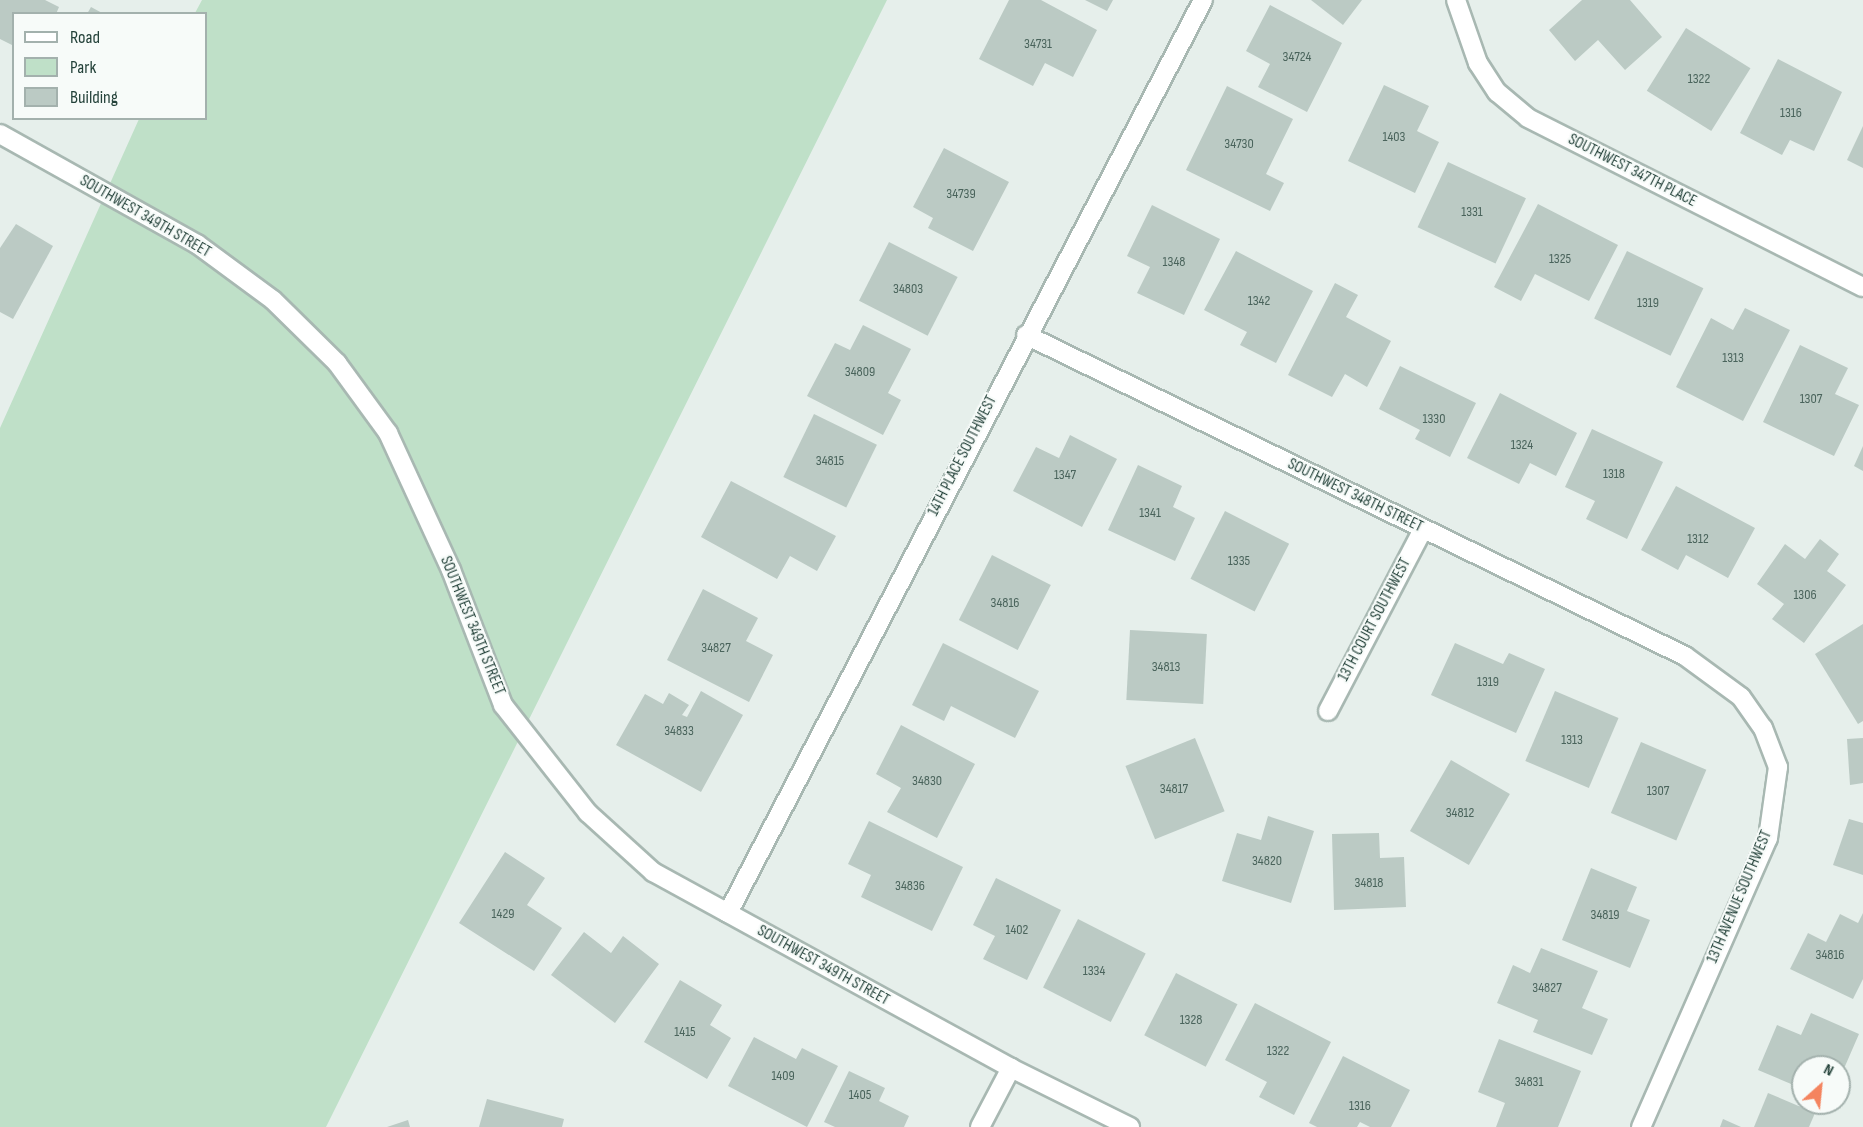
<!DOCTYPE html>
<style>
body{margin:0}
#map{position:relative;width:1863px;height:1127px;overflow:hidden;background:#e6efeb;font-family:"Sofia Sans Condensed",sans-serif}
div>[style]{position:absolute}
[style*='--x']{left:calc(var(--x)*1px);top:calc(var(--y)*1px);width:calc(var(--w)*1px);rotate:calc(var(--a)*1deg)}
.green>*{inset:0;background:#bfe0c8}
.building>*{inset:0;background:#bbcac4;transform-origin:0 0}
.roads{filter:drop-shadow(2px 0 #a8b8b2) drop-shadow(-2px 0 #a8b8b2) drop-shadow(0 2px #a8b8b2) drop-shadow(0 -2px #a8b8b2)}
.minor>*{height:18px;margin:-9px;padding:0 9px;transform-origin:9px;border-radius:9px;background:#fff}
span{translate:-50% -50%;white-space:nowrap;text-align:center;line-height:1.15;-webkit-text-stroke:4.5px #f7fbf9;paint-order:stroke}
.number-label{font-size:14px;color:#4a645c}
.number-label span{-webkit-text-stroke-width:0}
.street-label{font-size:16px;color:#24423a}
.legend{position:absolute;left:12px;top:12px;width:195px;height:108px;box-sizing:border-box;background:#f7fbf9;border:2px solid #a3b1ad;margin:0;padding:8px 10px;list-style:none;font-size:18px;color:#24423a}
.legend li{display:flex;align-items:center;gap:12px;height:30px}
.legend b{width:30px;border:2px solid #a3b1ad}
.north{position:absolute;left:1791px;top:1055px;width:60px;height:60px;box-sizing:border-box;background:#f7fbf9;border:2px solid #a3b1ad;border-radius:50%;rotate:27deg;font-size:16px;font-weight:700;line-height:24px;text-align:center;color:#24423a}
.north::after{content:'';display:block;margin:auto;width:21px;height:27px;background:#f4845f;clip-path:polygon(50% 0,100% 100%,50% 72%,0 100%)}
</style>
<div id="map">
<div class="green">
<div style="clip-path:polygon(202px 0,887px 0,326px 1127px,0 1127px,0 428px,139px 119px,206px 118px,206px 14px,195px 13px)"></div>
</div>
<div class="building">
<div style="clip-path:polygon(0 0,45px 0,59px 7px,56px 14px,14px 14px,14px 46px,0 39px)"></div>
<div style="clip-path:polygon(1009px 0,1041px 0,1097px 30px,1073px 77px,1045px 63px,1033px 86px,979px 59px)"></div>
<div style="clip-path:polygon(1085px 0,1113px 0,1107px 11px)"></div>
<div style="clip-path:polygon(1311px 0,1362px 0,1343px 25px)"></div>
<div style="clip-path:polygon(1582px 0,1630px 0,1662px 37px,1625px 70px,1598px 40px,1575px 61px,1549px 30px)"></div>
<div style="clip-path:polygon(1270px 5px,1342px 43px,1307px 112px,1258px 87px,1270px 64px,1246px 51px)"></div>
<div style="clip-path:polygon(91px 7px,104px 14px,87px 14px)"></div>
<div style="left:1686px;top:28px;width:76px;height:74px;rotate:32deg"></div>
<div style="clip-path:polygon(1778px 59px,1842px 92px,1814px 151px,1790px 140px,1782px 155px,1740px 133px)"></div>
<div style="clip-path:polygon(1384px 85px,1429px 106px,1417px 131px,1439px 142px,1415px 193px,1348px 161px)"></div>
<div style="clip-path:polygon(1227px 86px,1293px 119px,1266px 174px,1284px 183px,1270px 211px,1186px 170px)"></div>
<div style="clip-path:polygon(1863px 126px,1863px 168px,1847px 160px)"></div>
<div style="clip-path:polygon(944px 148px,1009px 182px,973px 251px,928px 228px,933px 218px,913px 207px)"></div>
<div style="left:1448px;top:162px;width:86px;height:72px;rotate:25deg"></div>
<div style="clip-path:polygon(1538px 204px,1618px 245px,1589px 301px,1535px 274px,1521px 301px,1494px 287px)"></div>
<div style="clip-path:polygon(1152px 205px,1220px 239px,1184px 315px,1137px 293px,1150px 267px,1127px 256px)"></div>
<div style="clip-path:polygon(16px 224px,53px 246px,13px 319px,0 312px,0 248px)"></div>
<div style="left:889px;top:242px;width:77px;height:66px;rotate:27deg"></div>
<div style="clip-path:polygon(1236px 251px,1313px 291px,1276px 363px,1240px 345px,1247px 332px,1204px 310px)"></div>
<div style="left:1627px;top:251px;width:85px;height:75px;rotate:26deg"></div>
<div style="clip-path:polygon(1335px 283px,1358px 295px,1346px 317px,1391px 341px,1367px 387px,1345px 374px,1332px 397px,1288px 375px)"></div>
<div style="clip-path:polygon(1745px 308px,1790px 330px,1743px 421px,1676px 387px,1711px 318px,1733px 330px)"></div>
<div style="clip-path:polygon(863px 325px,911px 349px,888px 393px,901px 400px,883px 435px,807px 396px,835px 343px,850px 350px)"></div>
<div style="clip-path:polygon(1800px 345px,1848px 368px,1835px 394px,1859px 405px,1834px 456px,1763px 422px)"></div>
<div style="clip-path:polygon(1400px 366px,1476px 403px,1450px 457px,1415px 439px,1420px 430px,1379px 409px)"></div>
<div style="clip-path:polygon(1500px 393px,1577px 433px,1556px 476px,1530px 463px,1519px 484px,1467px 458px)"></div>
<div style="left:814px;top:414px;width:70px;height:70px;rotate:26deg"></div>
<div style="clip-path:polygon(1592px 429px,1663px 462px,1627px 539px,1586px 519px,1595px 501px,1565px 487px)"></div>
<div style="clip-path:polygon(1070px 435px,1117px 459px,1082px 527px,1013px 491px,1036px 447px,1059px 458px)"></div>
<div style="clip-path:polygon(1863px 446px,1863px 471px,1854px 466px)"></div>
<div style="clip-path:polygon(1138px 465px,1182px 486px,1173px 507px,1195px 518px,1175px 561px,1108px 530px)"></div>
<div style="clip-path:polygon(731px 481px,836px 536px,817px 571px,790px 556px,777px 579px,701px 537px)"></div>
<div style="clip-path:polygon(1676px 486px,1755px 528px,1728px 578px,1686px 555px,1678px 570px,1641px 550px)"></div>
<div style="left:1225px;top:511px;width:72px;height:76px;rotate:27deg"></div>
<div style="clip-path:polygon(1820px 539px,1839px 554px,1827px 571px,1846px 585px,1804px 643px,1772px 619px,1784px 604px,1757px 584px,1785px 544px,1805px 559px)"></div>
<div style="left:992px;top:555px;width:66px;height:73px;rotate:27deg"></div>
<div style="clip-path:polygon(703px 589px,758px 618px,746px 641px,773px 655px,749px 702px,667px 660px)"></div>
<div style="clip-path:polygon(1863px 624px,1863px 721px,1858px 724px,1815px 654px)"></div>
<div style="left:1130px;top:630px;width:77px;height:70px;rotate:3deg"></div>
<div style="clip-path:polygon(943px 643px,1039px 691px,1015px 738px,951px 706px,944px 721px,912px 705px)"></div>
<div style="clip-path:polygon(1455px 643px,1503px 664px,1509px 653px,1545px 669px,1516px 733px,1431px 695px)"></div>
<div style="clip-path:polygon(701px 691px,743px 715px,701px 792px,616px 745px,645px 694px,663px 704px,669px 693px,689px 705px,682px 715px,687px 717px)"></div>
<div style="left:1555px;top:691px;width:69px;height:76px;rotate:23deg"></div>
<div style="clip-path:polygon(901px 725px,975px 764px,937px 838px,887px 812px,901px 788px,876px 774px)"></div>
<div style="left:1195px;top:738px;width:79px;height:75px;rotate:68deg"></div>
<div style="clip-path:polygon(1863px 738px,1863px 783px,1850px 785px,1847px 739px)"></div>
<div style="left:1641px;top:742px;width:71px;height:77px;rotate:23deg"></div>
<div style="left:1451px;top:760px;width:68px;height:82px;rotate:30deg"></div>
<div style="clip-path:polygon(1268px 816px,1314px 831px,1291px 903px,1222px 881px,1237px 833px,1261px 840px)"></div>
<div style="clip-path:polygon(1849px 819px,1863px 823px,1863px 875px,1833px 865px)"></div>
<div style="clip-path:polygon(869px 821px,963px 867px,932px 931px,861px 897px,871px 875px,848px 864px)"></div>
<div style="clip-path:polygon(1379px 833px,1380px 858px,1404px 857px,1406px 907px,1334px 910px,1332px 834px)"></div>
<div style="clip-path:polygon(505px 852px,545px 878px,527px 905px,562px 928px,534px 971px,459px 923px)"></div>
<div style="clip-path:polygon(1591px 868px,1637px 887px,1627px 911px,1650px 920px,1630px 968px,1562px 940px)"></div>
<div style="clip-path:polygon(996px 878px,1061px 910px,1027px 980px,983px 959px,995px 936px,973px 925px)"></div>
<div style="clip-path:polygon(1863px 913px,1863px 979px,1853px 999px,1790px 969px,1808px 933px,1826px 942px,1840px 914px,1858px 923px)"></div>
<div style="left:1078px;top:919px;width:76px;height:77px;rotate:27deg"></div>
<div style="clip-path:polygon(584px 932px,611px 953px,623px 936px,659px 964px,615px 1023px,551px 975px)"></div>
<div style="clip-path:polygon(1541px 948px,1598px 971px,1582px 1008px,1608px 1019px,1592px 1055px,1533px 1032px,1538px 1020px,1497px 1003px,1513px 965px,1530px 973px)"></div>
<div style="left:1176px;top:973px;width:69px;height:70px;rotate:27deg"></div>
<div style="clip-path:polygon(680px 980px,722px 1005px,710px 1025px,731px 1038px,707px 1079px,644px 1042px)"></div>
<div style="clip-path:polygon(1255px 1003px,1331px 1042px,1294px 1115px,1259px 1097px,1267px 1082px,1225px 1060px)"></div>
<div style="clip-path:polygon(1811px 1013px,1859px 1034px,1839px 1080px,1839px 1067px,1803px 1067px,1803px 1089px,1758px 1070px,1777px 1025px,1801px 1035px)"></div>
<div style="clip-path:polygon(754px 1037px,796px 1059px,802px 1048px,838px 1066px,807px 1127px,728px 1086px)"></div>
<div style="clip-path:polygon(1499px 1039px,1581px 1071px,1558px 1127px,1496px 1127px,1505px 1103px,1478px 1092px)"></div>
<div style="clip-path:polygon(1343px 1056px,1410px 1090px,1391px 1127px,1370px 1127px,1360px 1122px,1357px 1127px,1317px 1127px,1309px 1123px)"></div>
<div style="clip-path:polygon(849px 1071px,885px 1088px,879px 1101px,909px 1116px,904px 1127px,835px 1127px,824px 1122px)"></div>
<div style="clip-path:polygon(1768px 1093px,1815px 1113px,1809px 1127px,1754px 1127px)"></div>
<div style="clip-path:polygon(487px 1099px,564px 1119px,562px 1127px,479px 1127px)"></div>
<div style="clip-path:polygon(1723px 1119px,1741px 1127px,1720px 1127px)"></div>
<div style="clip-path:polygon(408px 1120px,410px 1127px,387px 1127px)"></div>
</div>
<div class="roads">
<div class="minor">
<div style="--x:1456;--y:0;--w:67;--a:70.8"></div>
<div style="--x:1478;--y:63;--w:35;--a:57"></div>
<div style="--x:1497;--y:92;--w:40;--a:40"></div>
<div style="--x:1528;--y:118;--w:375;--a:26.8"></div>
<div style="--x:0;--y:134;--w:226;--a:29.2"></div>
<div style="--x:197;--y:244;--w:94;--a:36.4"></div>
<div style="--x:273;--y:300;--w:90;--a:44.5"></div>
<div style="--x:337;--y:363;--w:87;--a:53.9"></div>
<div style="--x:388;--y:433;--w:151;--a:65.3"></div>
<div style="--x:451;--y:570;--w:145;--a:68.9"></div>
<div style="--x:503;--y:705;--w:137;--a:51.8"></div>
<div style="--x:588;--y:813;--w:88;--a:42.2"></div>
<div style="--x:653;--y:872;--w:408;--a:28.7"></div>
<div style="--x:1011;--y:1068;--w:133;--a:26.4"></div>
<div style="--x:1026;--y:335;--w:733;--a:25.97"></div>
<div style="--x:1685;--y:656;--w:69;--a:36.2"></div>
<div style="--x:1741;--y:697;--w:38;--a:55"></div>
<div style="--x:1763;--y:728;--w:42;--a:69"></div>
<div style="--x:1778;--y:767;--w:72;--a:98"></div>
<div style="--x:1768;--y:838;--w:316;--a:113.7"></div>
<div style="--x:1328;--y:711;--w:205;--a:-62.4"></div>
<div style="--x:728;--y:913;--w:1029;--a:-62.51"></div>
<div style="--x:980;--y:1127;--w:67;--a:-62.3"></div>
</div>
</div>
<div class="number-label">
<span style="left:1038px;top:44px">34731</span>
<span style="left:1297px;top:57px">34724</span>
<span style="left:1699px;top:79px">1322</span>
<span style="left:1791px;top:113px">1316</span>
<span style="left:1394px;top:137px">1403</span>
<span style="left:1239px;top:144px">34730</span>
<span style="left:961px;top:194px">34739</span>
<span style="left:1472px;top:212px">1331</span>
<span style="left:1560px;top:259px">1325</span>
<span style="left:1174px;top:262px">1348</span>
<span style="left:908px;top:289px">34803</span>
<span style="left:1259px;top:301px">1342</span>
<span style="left:1648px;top:303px">1319</span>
<span style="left:1733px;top:358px">1313</span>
<span style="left:860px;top:372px">34809</span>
<span style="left:1811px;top:399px">1307</span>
<span style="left:1434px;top:419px">1330</span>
<span style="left:1522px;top:445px">1324</span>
<span style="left:830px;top:461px">34815</span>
<span style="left:1614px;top:474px">1318</span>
<span style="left:1065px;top:475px">1347</span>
<span style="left:1150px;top:513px">1341</span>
<span style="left:1698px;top:539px">1312</span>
<span style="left:1239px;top:561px">1335</span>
<span style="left:1805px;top:595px">1306</span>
<span style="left:1005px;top:603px">34816</span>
<span style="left:716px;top:648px">34827</span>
<span style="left:1166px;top:667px">34813</span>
<span style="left:1488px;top:682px">1319</span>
<span style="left:679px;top:731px">34833</span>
<span style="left:1572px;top:740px">1313</span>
<span style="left:927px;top:781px">34830</span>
<span style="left:1174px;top:789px">34817</span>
<span style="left:1658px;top:791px">1307</span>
<span style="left:1460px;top:813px">34812</span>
<span style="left:1267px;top:861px">34820</span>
<span style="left:1369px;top:883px">34818</span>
<span style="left:910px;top:886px">34836</span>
<span style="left:503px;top:914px">1429</span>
<span style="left:1605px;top:915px">34819</span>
<span style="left:1017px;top:930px">1402</span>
<span style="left:1830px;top:955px">34816</span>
<span style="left:1094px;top:971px">1334</span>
<span style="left:1547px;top:988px">34827</span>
<span style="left:1191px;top:1020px">1328</span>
<span style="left:685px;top:1032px">1415</span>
<span style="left:1278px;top:1051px">1322</span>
<span style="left:783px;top:1076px">1409</span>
<span style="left:1529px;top:1082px">34831</span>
<span style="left:860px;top:1095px">1405</span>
<span style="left:1360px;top:1106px">1316</span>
</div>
<div class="street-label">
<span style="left:1632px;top:171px;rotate:27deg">SOUTHWEST 347TH PLACE</span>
<span style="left:145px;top:217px;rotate:30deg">SOUTHWEST 349TH STREET</span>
<span style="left:963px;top:456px;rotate:-63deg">14TH PLACE SOUTHWEST</span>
<span style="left:1355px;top:496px;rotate:26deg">SOUTHWEST 348TH STREET</span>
<span style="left:1375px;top:620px;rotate:-62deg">13TH COURT SOUTHWEST</span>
<span style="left:472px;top:626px;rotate:68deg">SOUTHWEST 349TH STREET</span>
<span style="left:1740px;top:897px;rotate:-67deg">13TH AVENUE SOUTHWEST</span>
<span style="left:823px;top:966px;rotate:29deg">SOUTHWEST 349TH STREET</span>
</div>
<ul class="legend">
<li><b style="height:8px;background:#fff"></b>Road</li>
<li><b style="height:16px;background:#bfe0c8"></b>Park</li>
<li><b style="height:16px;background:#bbcac4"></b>Building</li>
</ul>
<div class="north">N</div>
</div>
